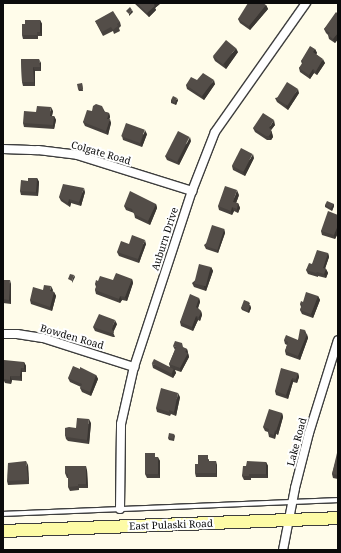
<!DOCTYPE html>
<style>
body{margin:0}
#map{position:relative;width:341px;height:553px;overflow:hidden;background:#fffcea;font-family:"Noto Serif",serif}
div>[style]{position:absolute}
[style*='--x']{left:calc(var(--x)*1px);top:calc(var(--y)*1px);width:calc(var(--w)*1px);rotate:calc(var(--a)*1deg)}
.roads{filter:drop-shadow(1px 0 #3e3e3e) drop-shadow(-1px 0 #3e3e3e) drop-shadow(0 1px #3e3e3e) drop-shadow(0 -1px #3e3e3e)}
.lane>*{height:4px;margin:-2px;padding:0 2px;transform-origin:2px;border-radius:2px;background:#fff}
.street>*{height:8px;margin:-4px;padding:0 4px;transform-origin:4px;border-radius:4px;background:#fff}
.secondary>*{height:12px;margin:-6px;padding:0 6px;transform-origin:6px;border-radius:6px;background:#fdfba6}
.wall>*{inset:0;background:#47423e}
.shaded-wall>*{inset:0;background:#3a3632}
.building>*{inset:0;background:#534d48;transform-origin:0 0}
span{translate:-50% -50%;white-space:nowrap;text-align:center;line-height:1.15;-webkit-text-stroke:4px #fff;paint-order:stroke}
.street-label{font-size:10px;color:#0b0b0b}
.frame{position:absolute;inset:0;border:4px solid #0b0b0b;pointer-events:none}
</style>
<div id="map">
<div class="roads">
<div class="lane">
<div style="--x:3;--y:514;--w:335;--a:-2.4"></div>
</div>
<div class="street">
<div style="--x:3;--y:149;--w:35;--a:2"></div>
<div style="--x:38;--y:150;--w:39;--a:7"></div>
<div style="--x:77;--y:155;--w:121;--a:17.4"></div>
<div style="--x:3;--y:334;--w:14;--a:0"></div>
<div style="--x:17;--y:334;--w:26;--a:9"></div>
<div style="--x:43;--y:338;--w:96;--a:17.7"></div>
<div style="--x:120;--y:509;--w:85;--a:-89.3"></div>
<div style="--x:121;--y:424;--w:58;--a:-77.2"></div>
<div style="--x:134;--y:367;--w:185;--a:-71.8"></div>
<div style="--x:192;--y:191;--w:63;--a:-68.7"></div>
<div style="--x:215;--y:132;--w:158;--a:-54.8"></div>
<div style="--x:283;--y:550;--w:63;--a:-79"></div>
<div style="--x:295;--y:488;--w:57;--a:-75.7"></div>
<div style="--x:309;--y:433;--w:97;--a:-72.7"></div>
</div>
<div class="secondary">
<div style="--x:3;--y:531;--w:335;--a:-2.2"></div>
</div>
</div>
<div class="wall">
<div style="clip-path:polygon(134px 3px,161px 3px,155px 8px,156px 10px,149px 17px)"></div>
<div style="clip-path:polygon(266px 5px,268px 9px,250px 30px,240px 23px,238px 19px)"></div>
<div style="clip-path:polygon(338px 14px,338px 39px,335px 43px,329px 39px,328px 35px,326px 33px,324px 29px)"></div>
<div style="clip-path:polygon(40px 20px,42px 24px,42px 36px,38px 36px,38px 39px,23px 39px,22px 35px,25px 24px)"></div>
<div style="clip-path:polygon(95px 21px,120px 22px,121px 26px,119px 28px,120px 31px,114px 34px,113px 31px,103px 36px)"></div>
<div style="clip-path:polygon(315px 49px,317px 53px,316px 54px,325px 63px,317px 75px,314px 73px,310px 79px,300px 72px,299px 68px,302px 64px,301px 61px)"></div>
<div style="clip-path:polygon(238px 52px,226px 69px,215px 61px,213px 57px)"></div>
<div style="clip-path:polygon(21px 59px,41px 63px,41px 71px,35px 71px,35px 86px,23px 86px,22px 82px)"></div>
<div style="clip-path:polygon(197px 80px,215px 84px,204px 100px,187px 89px,186px 85px)"></div>
<div style="clip-path:polygon(82px 83px,83px 91px,79px 91px,78px 89px)"></div>
<div style="clip-path:polygon(299px 93px,288px 110px,277px 102px,275px 98px)"></div>
<div style="clip-path:polygon(171px 100px,178px 100px,176px 105px,171px 103px)"></div>
<div style="clip-path:polygon(103px 108px,105px 112px,109px 113px,110px 117px,109px 119px,111px 123px,108px 135px,85px 126px,83px 122px,92px 111px)"></div>
<div style="clip-path:polygon(53px 111px,52px 116px,54px 116px,56px 120px,54px 129px,24px 127px,23px 123px,36px 112px)"></div>
<div style="clip-path:polygon(275px 125px,271px 130px,272px 133px,273px 137px,271px 140px,267px 140px,255px 132px,253px 128px)"></div>
<div style="clip-path:polygon(147px 134px,142px 147px,123px 140px,122px 136px)"></div>
<div style="clip-path:polygon(191px 141px,179px 165px,167px 160px,165px 156px)"></div>
<div style="clip-path:polygon(254px 158px,245px 176px,233px 170px,232px 166px)"></div>
<div style="clip-path:polygon(37px 178px,39px 182px,38px 196px,21px 195px,20px 191px,28px 181px)"></div>
<div style="clip-path:polygon(85px 192px,81px 206px,71px 203px,70px 207px,61px 201px,59px 197px)"></div>
<div style="clip-path:polygon(239px 195px,236px 203px,238px 203px,240px 208px,238px 213px,234px 211px,232px 215px,219px 210px,218px 206px)"></div>
<div style="clip-path:polygon(156px 204px,157px 208px,150px 225px,135px 218px,134px 213px,126px 210px,124px 206px)"></div>
<div style="clip-path:polygon(334px 204px,334px 206px,332px 211px,325px 207px,325px 205px)"></div>
<div style="clip-path:polygon(338px 215px,338px 233px,335px 239px,322px 235px,321px 231px)"></div>
<div style="clip-path:polygon(224px 229px,225px 233px,218px 253px,206px 249px,204px 245px)"></div>
<div style="clip-path:polygon(129px 244px,146px 244px,139px 263px,119px 256px,117px 252px)"></div>
<div style="clip-path:polygon(328px 253px,329px 257px,325px 268px,326px 269px,328px 273px,326px 278px,318px 276px,318px 277px,308px 274px,306px 270px,312px 264px)"></div>
<div style="clip-path:polygon(211px 267px,213px 271px,206px 291px,194px 287px,192px 283px)"></div>
<div style="clip-path:polygon(3px 278px,4px 280px,11px 284px,11px 304px,3px 303px)"></div>
<div style="clip-path:polygon(132px 279px,133px 283px,127px 301px,122px 300px,120px 303px,96px 294px,95px 290px,96px 287px,95px 284px,98px 281px)"></div>
<div style="clip-path:polygon(43px 290px,53px 290px,52px 291px,54px 292px,56px 296px,52px 311px,31px 304px,30px 300px)"></div>
<div style="clip-path:polygon(318px 296px,320px 300px,313px 318px,302px 314px,300px 310px,301px 307px,300px 304px)"></div>
<div style="clip-path:polygon(199px 298px,200px 302px,198px 308px,201px 311px,202px 315px,200px 321px,198px 320px,193px 331px,181px 326px,180px 322px)"></div>
<div style="clip-path:polygon(249px 302px,250px 304px,249px 305px,250px 305px,251px 308px,249px 313px,242px 310px,241px 308px)"></div>
<div style="clip-path:polygon(117px 324px,113px 332px,115px 337px,113px 337px,95px 331px,93px 327px)"></div>
<div style="clip-path:polygon(305px 330px,308px 338px,300px 360px,286px 355px,285px 351px,287px 345px,285px 344px,284px 340px,298px 340px)"></div>
<div style="clip-path:polygon(173px 346px,184px 348px,187px 349px,189px 357px,181px 372px,175px 370px,176px 373px,173px 378px,153px 368px,152px 364px,170px 367px,169px 364px,175px 350px)"></div>
<div style="clip-path:polygon(24px 362px,26px 366px,26px 372px,22px 372px,22px 381px,12px 380px,11px 384px,5px 383px,3px 379px)"></div>
<div style="clip-path:polygon(298px 373px,299px 377px,297px 383px,293px 382px,288px 399px,276px 395px,275px 391px)"></div>
<div style="clip-path:polygon(96px 375px,98px 379px,91px 396px,82px 392px,80px 388px,81px 387px,70px 382px,68px 378px)"></div>
<div style="clip-path:polygon(180px 397px,176px 416px,171px 414px,170px 416px,157px 412px,156px 408px)"></div>
<div style="clip-path:polygon(282px 413px,283px 417px,278px 435px,276px 434px,275px 439px,269px 437px,268px 432px,265px 431px,263px 427px)"></div>
<div style="clip-path:polygon(91px 423px,89px 444px,68px 441px,66px 439px,65px 435px,76px 428px)"></div>
<div style="clip-path:polygon(174px 434px,175px 436px,174px 441px,169px 440px,168px 438px)"></div>
<div style="clip-path:polygon(338px 453px,338px 479px,333px 478px,332px 474px)"></div>
<div style="clip-path:polygon(156px 457px,160px 461px,160px 478px,147px 478px,145px 474px)"></div>
<div style="clip-path:polygon(209px 459px,209px 461px,217px 465px,217px 477px,196px 477px,195px 473px,198px 464px)"></div>
<div style="clip-path:polygon(266px 462px,268px 466px,268px 478px,251px 478px,251px 480px,244px 480px,242px 476px,246px 466px)"></div>
<div style="clip-path:polygon(28px 465px,29px 484px,8px 485px,7px 481px)"></div>
<div style="clip-path:polygon(87px 470px,88px 488px,79px 488px,79px 490px,70px 491px,68px 487px,68px 478px,67px 478px,65px 473px)"></div>
</div>
<div class="shaded-wall">
<div style="clip-path:polygon(155px 3px,161px 3px,155px 8px,156px 10px,149px 17px,147px 13px)"></div>
<div style="clip-path:polygon(266px 5px,268px 9px,250px 30px,249px 26px)"></div>
<div style="clip-path:polygon(132px 10px,133px 12px,129px 16px,129px 14px)"></div>
<div style="clip-path:polygon(40px 20px,42px 24px,42px 36px,40px 32px)"></div>
<div style="clip-path:polygon(338px 33px,338px 39px,335px 43px,333px 39px)"></div>
<div style="clip-path:polygon(236px 48px,238px 52px,226px 69px,224px 64px)"></div>
<div style="clip-path:polygon(315px 49px,317px 53px,315px 56px,313px 52px)"></div>
<div style="clip-path:polygon(39px 59px,41px 63px,41px 71px,40px 67px)"></div>
<div style="clip-path:polygon(323px 59px,325px 63px,317px 75px,316px 71px)"></div>
<div style="clip-path:polygon(33px 67px,35px 71px,35px 86px,34px 82px)"></div>
<div style="clip-path:polygon(313px 69px,314px 73px,310px 79px,309px 75px)"></div>
<div style="clip-path:polygon(214px 80px,215px 84px,204px 100px,202px 96px)"></div>
<div style="clip-path:polygon(298px 89px,299px 93px,288px 110px,286px 106px)"></div>
<div style="clip-path:polygon(177px 98px,178px 100px,176px 105px,175px 103px)"></div>
<div style="clip-path:polygon(51px 107px,53px 111px,51px 120px,50px 116px)"></div>
<div style="clip-path:polygon(109px 113px,110px 117px,108px 123px,107px 119px)"></div>
<div style="clip-path:polygon(54px 116px,56px 120px,54px 129px,53px 125px)"></div>
<div style="clip-path:polygon(110px 119px,111px 123px,108px 135px,106px 131px)"></div>
<div style="clip-path:polygon(274px 120px,275px 125px,271px 130px,272px 133px,273px 137px,271px 140px,269px 136px,269px 128px)"></div>
<div style="clip-path:polygon(145px 130px,147px 134px,142px 147px,141px 143px)"></div>
<div style="clip-path:polygon(190px 137px,191px 141px,179px 165px,178px 161px)"></div>
<div style="clip-path:polygon(253px 154px,254px 158px,245px 176px,243px 172px)"></div>
<div style="clip-path:polygon(37px 178px,39px 182px,38px 196px,36px 192px)"></div>
<div style="clip-path:polygon(84px 188px,85px 192px,81px 206px,79px 202px)"></div>
<div style="clip-path:polygon(237px 190px,239px 195px,235px 206px,233px 202px)"></div>
<div style="clip-path:polygon(69px 199px,71px 203px,70px 207px,68px 203px)"></div>
<div style="clip-path:polygon(238px 203px,240px 208px,238px 213px,237px 209px)"></div>
<div style="clip-path:polygon(156px 204px,157px 208px,150px 225px,148px 221px)"></div>
<div style="clip-path:polygon(334px 204px,334px 206px,332px 211px,331px 208px)"></div>
<div style="clip-path:polygon(232px 207px,234px 211px,232px 215px,231px 211px)"></div>
<div style="clip-path:polygon(338px 225px,338px 233px,335px 239px,334px 235px)"></div>
<div style="clip-path:polygon(224px 229px,225px 233px,218px 253px,217px 249px)"></div>
<div style="clip-path:polygon(145px 240px,146px 244px,139px 263px,138px 259px)"></div>
<div style="clip-path:polygon(328px 253px,329px 257px,324px 272px,323px 268px)"></div>
<div style="clip-path:polygon(211px 267px,213px 271px,206px 291px,204px 287px)"></div>
<div style="clip-path:polygon(326px 269px,328px 273px,326px 278px,324px 274px)"></div>
<div style="clip-path:polygon(74px 275px,75px 277px,72px 283px,72px 281px)"></div>
<div style="clip-path:polygon(132px 279px,133px 283px,127px 301px,125px 297px)"></div>
<div style="clip-path:polygon(10px 280px,11px 284px,11px 304px,9px 300px)"></div>
<div style="clip-path:polygon(51px 286px,53px 290px,51px 295px,50px 291px)"></div>
<div style="clip-path:polygon(54px 292px,56px 296px,52px 311px,50px 307px)"></div>
<div style="clip-path:polygon(120px 296px,122px 300px,120px 303px,119px 299px)"></div>
<div style="clip-path:polygon(318px 296px,320px 300px,313px 318px,311px 314px)"></div>
<div style="clip-path:polygon(199px 298px,200px 302px,197px 311px,196px 307px)"></div>
<div style="clip-path:polygon(250px 305px,251px 308px,249px 313px,248px 311px)"></div>
<div style="clip-path:polygon(201px 311px,202px 315px,200px 321px,199px 317px)"></div>
<div style="clip-path:polygon(196px 316px,198px 320px,193px 331px,192px 327px)"></div>
<div style="clip-path:polygon(115px 320px,117px 324px,113px 333px,112px 329px)"></div>
<div style="clip-path:polygon(307px 334px,308px 338px,300px 360px,298px 356px)"></div>
<div style="clip-path:polygon(187px 349px,189px 357px,181px 372px,180px 368px)"></div>
<div style="clip-path:polygon(24px 362px,26px 366px,26px 372px,24px 368px)"></div>
<div style="clip-path:polygon(21px 368px,22px 372px,22px 381px,20px 376px)"></div>
<div style="clip-path:polygon(174px 369px,176px 373px,173px 378px,172px 374px)"></div>
<div style="clip-path:polygon(298px 373px,299px 377px,297px 383px,296px 379px)"></div>
<div style="clip-path:polygon(96px 375px,98px 379px,91px 396px,90px 392px)"></div>
<div style="clip-path:polygon(10px 376px,12px 380px,11px 384px,10px 380px)"></div>
<div style="clip-path:polygon(292px 378px,293px 382px,288px 399px,286px 395px)"></div>
<div style="clip-path:polygon(178px 393px,180px 397px,176px 416px,174px 412px)"></div>
<div style="clip-path:polygon(282px 413px,283px 417px,278px 435px,276px 431px)"></div>
<div style="clip-path:polygon(89px 419px,91px 423px,89px 444px,87px 440px)"></div>
<div style="clip-path:polygon(275px 430px,276px 434px,275px 439px,274px 435px)"></div>
<div style="clip-path:polygon(158px 457px,160px 461px,160px 478px,158px 474px)"></div>
<div style="clip-path:polygon(26px 461px,28px 465px,29px 484px,28px 480px)"></div>
<div style="clip-path:polygon(216px 461px,217px 465px,217px 477px,216px 473px)"></div>
<div style="clip-path:polygon(266px 462px,268px 466px,268px 478px,266px 474px)"></div>
<div style="clip-path:polygon(86px 466px,87px 470px,88px 488px,86px 484px)"></div>
</div>
<div class="building">
<div style="clip-path:polygon(137px 3px,155px 3px,154px 5px,155px 6px,147px 13px)"></div>
<div style="clip-path:polygon(248px 3px,263px 3px,266px 5px,249px 26px,238px 19px)"></div>
<div style="clip-path:polygon(130px 7px,132px 10px,129px 14px,126px 11px)"></div>
<div style="clip-path:polygon(113px 11px,120px 22px,117px 24px,118px 26px,113px 30px,111px 27px,102px 32px,95px 21px)"></div>
<div style="clip-path:polygon(336px 12px,338px 14px,338px 33px,333px 39px,328px 35px,330px 33px,324px 29px)"></div>
<div style="clip-path:polygon(25px 20px,40px 20px,40px 32px,37px 32px,37px 35px,22px 35px,22px 24px,25px 24px)"></div>
<div style="left:226px;top:40px;width:13px;height:21px;rotate:39deg"></div>
<div style="clip-path:polygon(310px 46px,315px 49px,313px 52px,323px 59px,316px 71px,313px 69px,309px 75px,299px 68px,303px 62px,301px 61px)"></div>
<div style="clip-path:polygon(21px 59px,39px 59px,40px 67px,33px 67px,34px 82px,22px 82px)"></div>
<div style="clip-path:polygon(203px 73px,214px 80px,202px 96px,186px 85px,191px 77px,197px 80px)"></div>
<div style="left:287px;top:82px;width:13px;height:20px;rotate:32deg"></div>
<div style="clip-path:polygon(82px 83px,83px 89px,78px 89px,77px 84px)"></div>
<div style="clip-path:polygon(173px 96px,177px 98px,175px 103px,171px 100px)"></div>
<div style="clip-path:polygon(96px 104px,102px 106px,103px 108px,103px 111px,109px 113px,107px 119px,110px 119px,106px 131px,83px 122px,87px 110px,92px 111px,93px 106px)"></div>
<div style="clip-path:polygon(37px 106px,51px 107px,50px 116px,54px 116px,53px 125px,23px 123px,24px 111px,36px 112px)"></div>
<div style="clip-path:polygon(263px 113px,274px 120px,269px 128px,271px 129px,271px 133px,269px 136px,266px 136px,253px 128px)"></div>
<div style="left:126px;top:123px;width:20px;height:14px;rotate:20deg"></div>
<div style="left:178px;top:131px;width:13px;height:28px;rotate:27deg"></div>
<div style="left:241px;top:148px;width:13px;height:20px;rotate:27deg"></div>
<div style="clip-path:polygon(28px 178px,37px 178px,36px 192px,20px 191px,21px 180px,28px 181px)"></div>
<div style="clip-path:polygon(63px 184px,84px 188px,79px 202px,69px 199px,68px 203px,59px 197px)"></div>
<div style="clip-path:polygon(225px 186px,237px 190px,233px 202px,238px 203px,237px 209px,232px 207px,231px 211px,218px 206px)"></div>
<div style="clip-path:polygon(130px 191px,156px 204px,148px 221px,134px 214px,132px 209px,124px 206px)"></div>
<div style="clip-path:polygon(327px 201px,334px 204px,331px 208px,325px 205px)"></div>
<div style="clip-path:polygon(328px 211px,338px 215px,338px 225px,334px 235px,321px 231px)"></div>
<div style="left:212px;top:225px;width:13px;height:22px;rotate:18deg"></div>
<div style="clip-path:polygon(132px 235px,145px 240px,138px 259px,117px 252px,121px 241px,129px 244px)"></div>
<div style="clip-path:polygon(317px 250px,328px 253px,323px 268px,326px 269px,324px 274px,317px 272px,316px 273px,306px 270px,309px 263px,312px 264px)"></div>
<div style="left:199px;top:264px;width:12px;height:20px;rotate:14deg"></div>
<div style="clip-path:polygon(116px 273px,132px 279px,125px 297px,120px 296px,119px 299px,95px 290px,97px 284px,95px 284px,96px 280px,98px 281px,100px 276px,113px 280px)"></div>
<div style="clip-path:polygon(70px 274px,74px 275px,72px 281px,68px 279px)"></div>
<div style="clip-path:polygon(3px 280px,10px 280px,9px 300px,3px 299px)"></div>
<div style="clip-path:polygon(44px 285px,51px 286px,50px 291px,54px 292px,50px 307px,30px 300px,33px 287px,43px 290px)"></div>
<div style="clip-path:polygon(306px 292px,318px 296px,311px 314px,300px 310px,302px 305px,300px 304px,301px 301px,303px 302px)"></div>
<div style="clip-path:polygon(190px 294px,199px 298px,196px 307px,201px 311px,199px 317px,196px 316px,192px 327px,180px 322px)"></div>
<div style="clip-path:polygon(244px 300px,249px 302px,248px 305px,250px 305px,248px 311px,241px 308px)"></div>
<div style="clip-path:polygon(99px 314px,115px 320px,112px 329px,114px 333px,111px 333px,93px 327px)"></div>
<div style="clip-path:polygon(300px 329px,305px 330px,304px 333px,307px 334px,298px 356px,285px 351px,288px 342px,284px 340px,286px 335px,298px 340px)"></div>
<div style="clip-path:polygon(175px 341px,182px 343px,183px 347px,187px 349px,185px 352px,188px 353px,180px 368px,169px 364px,176px 347px,173px 346px)"></div>
<div style="left:154px;top:359px;width:22px;height:5px;rotate:27deg"></div>
<div style="clip-path:polygon(4px 360px,24px 362px,24px 368px,21px 368px,20px 376px,10px 376px,10px 380px,3px 379px)"></div>
<div style="clip-path:polygon(73px 366px,80px 369px,80px 367px,96px 375px,90px 392px,80px 388px,82px 384px,68px 378px)"></div>
<div style="clip-path:polygon(281px 368px,298px 373px,296px 379px,292px 378px,286px 395px,275px 391px)"></div>
<div style="clip-path:polygon(161px 388px,178px 393px,174px 412px,169px 410px,169px 412px,156px 408px)"></div>
<div style="clip-path:polygon(269px 409px,282px 413px,276px 431px,275px 430px,274px 435px,268px 433px,269px 429px,263px 427px)"></div>
<div style="clip-path:polygon(77px 418px,89px 419px,87px 440px,67px 437px,65px 435px,65px 428px,69px 427px,76px 428px)"></div>
<div style="left:169px;top:433px;width:5px;height:5px;rotate:11deg"></div>
<div style="clip-path:polygon(145px 453px,155px 453px,155px 457px,158px 457px,158px 474px,145px 474px)"></div>
<div style="clip-path:polygon(337px 453px,338px 453px,338px 475px,332px 474px)"></div>
<div style="clip-path:polygon(198px 455px,208px 455px,208px 461px,216px 461px,216px 473px,195px 473px,195px 464px,198px 464px)"></div>
<div style="clip-path:polygon(26px 461px,28px 480px,7px 481px,8px 463px)"></div>
<div style="clip-path:polygon(247px 461px,266px 462px,266px 474px,249px 474px,249px 476px,242px 476px,243px 466px,246px 466px)"></div>
<div style="clip-path:polygon(65px 466px,86px 466px,86px 484px,78px 484px,78px 486px,68px 487px,68px 474px,65px 473px)"></div>
</div>
<div class="street-label">
<span style="left:101px;top:153px;rotate:16deg">Colgate Road</span>
<span style="left:165px;top:239px;rotate:-72deg">Auburn Drive</span>
<span style="left:72px;top:337px;rotate:16deg">Bowden Road</span>
<span style="left:297px;top:442px;rotate:-75deg">Lake Road</span>
<span style="left:171px;top:525px;rotate:-2deg">East Pulaski Road</span>
</div>
<div class="frame"></div>
</div>
